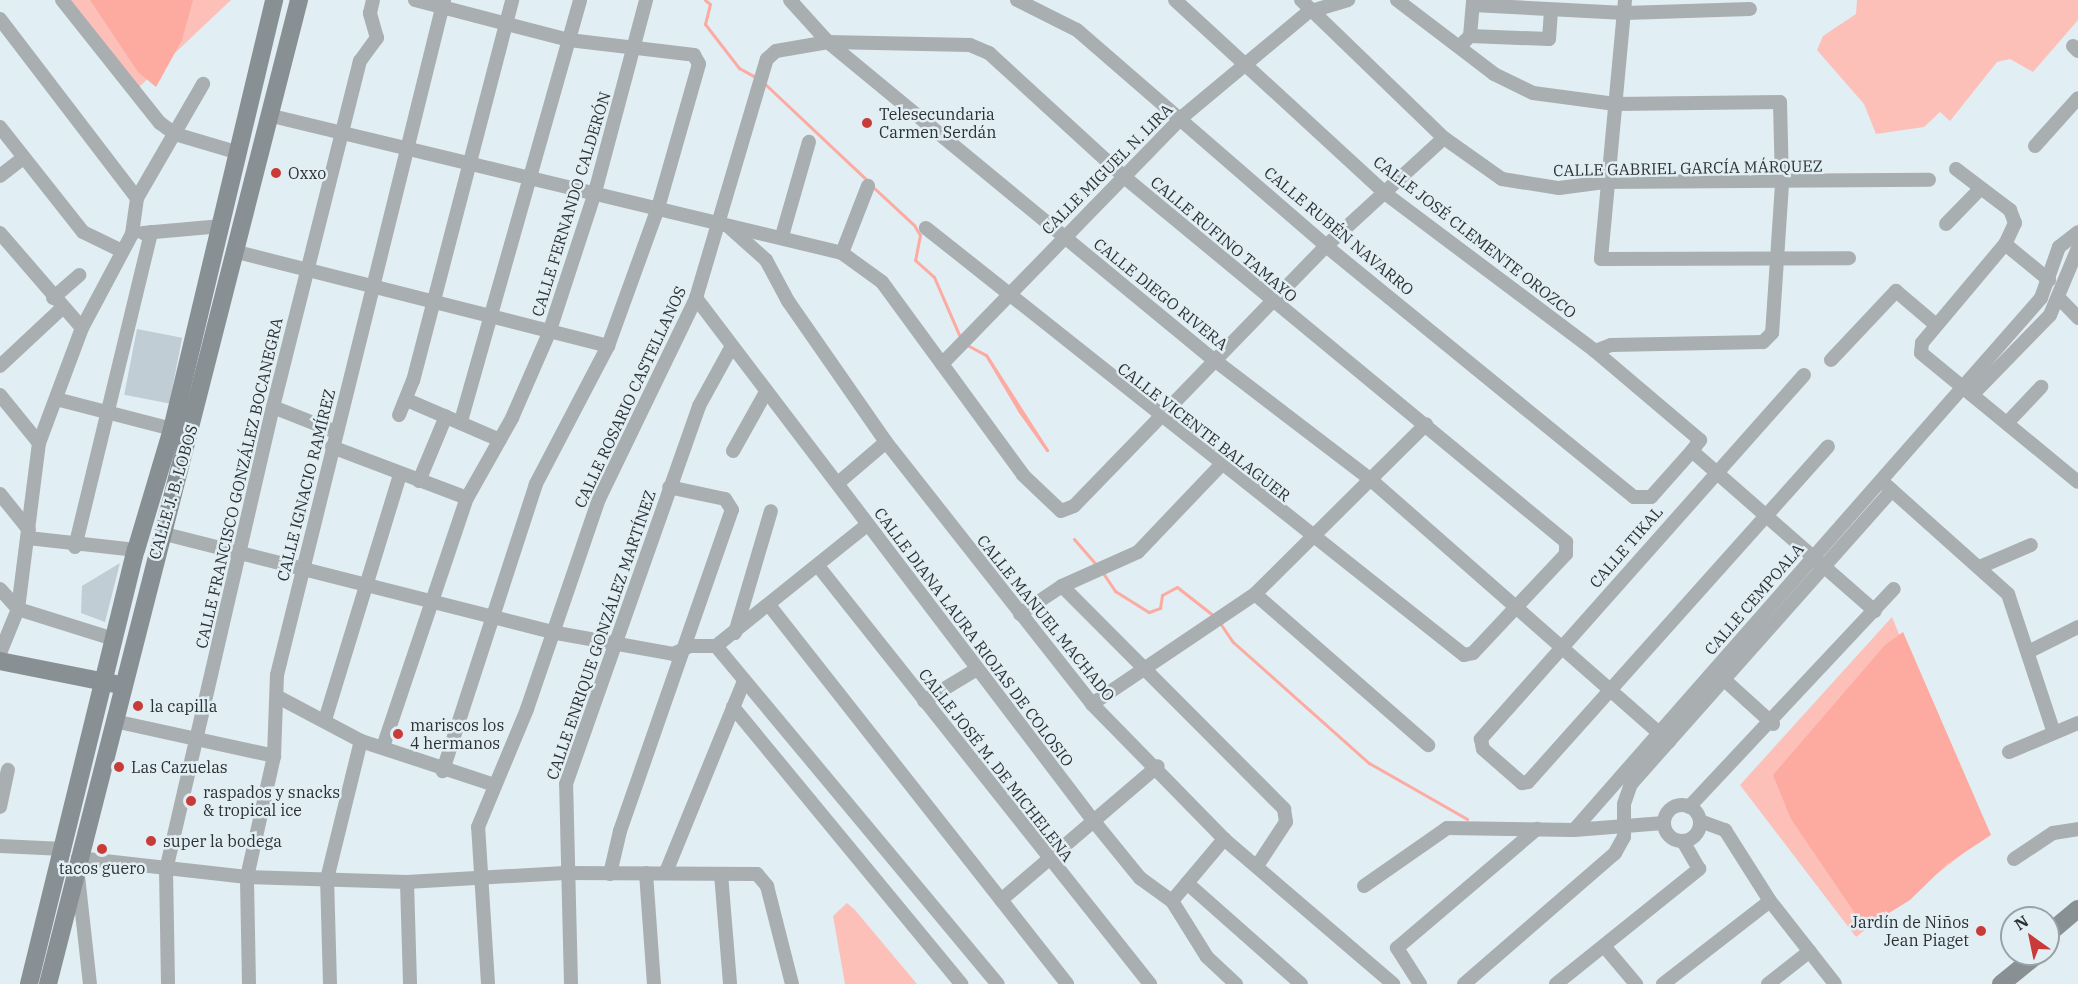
<!DOCTYPE html>
<meta charset="utf-8">
<style>
body{margin:0}
#map{position:relative;width:2078px;height:984px;overflow:hidden;background:#e1eef4;font-family:"IBM Plex Serif",serif}
div>[style]{position:absolute}
[style*='--x']{left:calc(var(--x)*1px);top:calc(var(--y)*1px);width:calc(var(--w)*1px);rotate:calc(var(--a)*1deg)}
.green>*{inset:0;background:#fcc0b9}
.water>*{inset:0;background:#fdaaa1}
.stream>*{height:3px;margin:-1.5px;padding:0 1.5px;transform-origin:1.5px;border-radius:1.5px;background:#fdaaa1}
.building>*{inset:0;background:#c0cdd4;transform-origin:0 0}
.street>*{height:14px;margin:-7px;padding:0 7px;transform-origin:7px;border-radius:7px;background:#a9aeb1}
.street>.ring{margin:-7px;padding:0;box-sizing:content-box;background:none;border:14px solid #a9aeb1;border-radius:50%}
.secondary>*{height:18px;margin:-9px;padding:0 9px;transform-origin:9px;border-radius:9px;background:#889094}
.dots>*{width:16px;height:16px;translate:-50% -50%;box-sizing:border-box;border:3px solid #e1eef4;border-radius:50%}
span{translate:-50% -50%;white-space:nowrap;text-align:center;line-height:1.15;-webkit-text-stroke:5px #e1eef4;paint-order:stroke}
.poi-label{font-size:16px;color:#2c3134}
.left{translate:0 -50%;text-align:left}
.right{translate:-100% -50%;text-align:right}
.street-label{font-size:16px;color:#2c3134}
.north{position:absolute;left:2000px;top:906px;width:60px;height:60px;box-sizing:border-box;background:#e1eef4;border:2px solid #99a2a7;border-radius:50%;rotate:327deg;font-size:16px;font-weight:700;line-height:24px;text-align:center;color:#2c3134}
.north::after{content:'';display:block;margin:auto;width:21px;height:27px;background:#c93b38;clip-path:polygon(50% 0,100% 100%,50% 72%,0 100%)}
</style>
<div id="map">
<div class="green">
<div style="clip-path:polygon(59px 0,231px 0,139px 87px)"></div>
<div style="clip-path:polygon(1857px 0,2078px 0,2078px 20px,2033px 72px,2010px 59px,1997px 62px,1950px 121px,1940px 112px,1924px 127px,1876px 134px,1864px 104px,1817px 50px,1823px 36px,1856px 14px)"></div>
<div style="clip-path:polygon(1892px 617px,1983px 838px,1856px 937px,1740px 785px)"></div>
<div style="clip-path:polygon(847px 903px,855px 910px,917px 984px,845px 984px,833px 916px)"></div>
</div>
<div class="water">
<div style="clip-path:polygon(90px 0,193px 0,182px 40px,156px 87px,138px 72px)"></div>
<div style="clip-path:polygon(1903px 632px,1991px 835px,1947px 864px,1910px 900px,1865px 928px,1791px 819px,1773px 775px,1885px 645px)"></div>
</div>
<div class="stream">
<div style="--x:705;--y:0;--w:6;--a:39"></div>
<div style="--x:710;--y:4;--w:21;--a:104"></div>
<div style="--x:705;--y:24;--w:56;--a:52.3"></div>
<div style="--x:739;--y:68;--w:21;--a:29"></div>
<div style="--x:765;--y:84;--w:143;--a:43.3"></div>
<div style="--x:873;--y:187;--w:56;--a:42.8"></div>
<div style="--x:914;--y:225;--w:12;--a:59"></div>
<div style="--x:920;--y:235;--w:25;--a:101"></div>
<div style="--x:915;--y:260;--w:25;--a:42"></div>
<div style="--x:934;--y:277;--w:68;--a:66.5"></div>
<div style="--x:967;--y:345;--w:21;--a:28"></div>
<div style="--x:986;--y:355;--w:113;--a:57.3"></div>
<div style="--x:1047;--y:450;--w:47;--a:-125.4"></div>
<div style="--x:1020;--y:412;--w:66;--a:-120.8"></div>
<div style="--x:1074;--y:539;--w:35;--a:49"></div>
<div style="--x:1103;--y:573;--w:22;--a:56"></div>
<div style="--x:1115;--y:591;--w:40;--a:32"></div>
<div style="--x:1149;--y:612;--w:12;--a:-20"></div>
<div style="--x:1160;--y:608;--w:13;--a:-81"></div>
<div style="--x:1162;--y:595;--w:17;--a:-28"></div>
<div style="--x:1177;--y:587;--w:47;--a:38.1"></div>
<div style="--x:1220;--y:623;--w:23;--a:56"></div>
<div style="--x:1233;--y:642;--w:182;--a:41.7"></div>
<div style="--x:1369;--y:763;--w:113;--a:29.7"></div>
</div>
<div class="building">
<div style="left:137px;top:329px;width:46px;height:67px;rotate:11deg"></div>
<div style="clip-path:polygon(120px 563px,105px 622px,81px 613px,82px 586px)"></div>
</div>
<div class="street">
<div style="--x:62;--y:0;--w:157;--a:51.5"></div>
<div style="--x:160;--y:123;--w:19;--a:36"></div>
<div style="--x:175;--y:134;--w:67;--a:16.5"></div>
<div style="--x:415;--y:0;--w:159;--a:14.6"></div>
<div style="--x:569;--y:40;--w:126;--a:6.8"></div>
<div style="--x:694;--y:55;--w:10;--a:61"></div>
<div style="--x:699;--y:64;--w:150;--a:105.9"></div>
<div style="--x:658;--y:208;--w:147;--a:109.9"></div>
<div style="--x:608;--y:346;--w:156;--a:117.6"></div>
<div style="--x:536;--y:484;--w:302;--a:108"></div>
<div style="--x:790;--y:0;--w:57;--a:47.9"></div>
<div style="--x:828;--y:42;--w:499;--a:39.5"></div>
<div style="--x:1213;--y:359;--w:198;--a:37.4"></div>
<div style="--x:1370;--y:479;--w:398;--a:41.3"></div>
<div style="--x:1017;--y:0;--w:67;--a:26.6"></div>
<div style="--x:1077;--y:30;--w:330;--a:40.9"></div>
<div style="--x:1326;--y:246;--w:397;--a:39.2"></div>
<div style="--x:1634;--y:497;--w:17;--a:0"></div>
<div style="--x:1651;--y:497;--w:62;--a:-48.3"></div>
<div style="--x:1175;--y:0;--w:287;--a:42.6"></div>
<div style="--x:1386;--y:194;--w:261;--a:36.9"></div>
<div style="--x:1595;--y:351;--w:138;--a:40.3"></div>
<div style="--x:1700;--y:440;--w:14;--a:126"></div>
<div style="--x:1692;--y:451;--w:243;--a:41.2"></div>
<div style="--x:1301;--y:0;--w:199;--a:44"></div>
<div style="--x:1444;--y:138;--w:71;--a:35.3"></div>
<div style="--x:1502;--y:179;--w:58;--a:9"></div>
<div style="--x:1559;--y:188;--w:46;--a:-7.4"></div>
<div style="--x:1605;--y:182;--w:324;--a:-0.4"></div>
<div style="--x:1397;--y:0;--w:122;--a:37.3"></div>
<div style="--x:1494;--y:74;--w:43;--a:26"></div>
<div style="--x:1533;--y:93;--w:83;--a:7.6"></div>
<div style="--x:1615;--y:104;--w:165;--a:-0.7"></div>
<div style="--x:1780;--y:102;--w:82;--a:88.6"></div>
<div style="--x:1782;--y:184;--w:149;--a:93.8"></div>
<div style="--x:1772;--y:333;--w:13;--a:135"></div>
<div style="--x:1763;--y:342;--w:152;--a:178.9"></div>
<div style="--x:1611;--y:345;--w:17;--a:159"></div>
<div style="--x:1625;--y:0;--w:260;--a:95.3"></div>
<div style="--x:1601;--y:259;--w:248;--a:-0.2"></div>
<div style="--x:1473;--y:5;--w:152;--a:3"></div>
<div style="--x:1625;--y:13;--w:125;--a:-1.8"></div>
<div style="--x:0;--y:19;--w:225;--a:52.6"></div>
<div style="--x:1470;--y:36;--w:36;--a:-85"></div>
<div style="--x:1461;--y:45;--w:13;--a:-45"></div>
<div style="--x:1470;--y:36;--w:79;--a:2.2"></div>
<div style="--x:1549;--y:39;--w:27;--a:-86"></div>
<div style="--x:2073;--y:46;--w:7;--a:45"></div>
<div style="--x:272;--y:116;--w:586;--a:13.51"></div>
<div style="--x:842;--y:253;--w:49;--a:35.9"></div>
<div style="--x:882;--y:282;--w:239;--a:53.8"></div>
<div style="--x:1023;--y:475;--w:52;--a:43.5"></div>
<div style="--x:1061;--y:511;--w:14;--a:-21"></div>
<div style="--x:1074;--y:506;--w:362;--a:-45.9"></div>
<div style="--x:1326;--y:246;--w:160;--a:-42.5"></div>
<div style="--x:0;--y:127;--w:134;--a:51.7"></div>
<div style="--x:83;--y:232;--w:43;--a:26"></div>
<div style="--x:2035;--y:146;--w:64;--a:-48.1"></div>
<div style="--x:1956;--y:169;--w:68;--a:37.2"></div>
<div style="--x:2010;--y:210;--w:14;--a:69"></div>
<div style="--x:2015;--y:223;--w:23;--a:115"></div>
<div style="--x:2005;--y:244;--w:129;--a:130"></div>
<div style="--x:1922;--y:343;--w:10;--a:96"></div>
<div style="--x:1921;--y:353;--w:203;--a:39.4"></div>
<div style="--x:0;--y:176;--w:29;--a:-38"></div>
<div style="--x:1946;--y:224;--w:49;--a:-45.8"></div>
<div style="--x:729;--y:227;--w:50;--a:41.7"></div>
<div style="--x:766;--y:260;--w:47;--a:61.8"></div>
<div style="--x:788;--y:301;--w:172;--a:55.2"></div>
<div style="--x:886;--y:442;--w:333;--a:51.8"></div>
<div style="--x:1092;--y:704;--w:189;--a:45.6"></div>
<div style="--x:1224;--y:839;--w:223;--a:40.6"></div>
<div style="--x:0;--y:233;--w:125;--a:49.2"></div>
<div style="--x:143;--y:233;--w:79;--a:-5.1"></div>
<div style="--x:782;--y:236;--w:98;--a:-74"></div>
<div style="--x:2005;--y:244;--w:57;--a:39.3"></div>
<div style="--x:237;--y:252;--w:383;--a:14.2"></div>
<div style="--x:842;--y:253;--w:72;--a:-68.8"></div>
<div style="--x:53;--y:298;--w:35;--a:-41"></div>
<div style="--x:696;--y:298;--w:654;--a:52.76"></div>
<div style="--x:1092;--y:819;--w:76;--a:50.9"></div>
<div style="--x:1140;--y:878;--w:39;--a:36"></div>
<div style="--x:1172;--y:901;--w:66;--a:58"></div>
<div style="--x:1207;--y:957;--w:40;--a:43"></div>
<div style="--x:2059;--y:298;--w:28;--a:46"></div>
<div style="--x:1831;--y:360;--w:95;--a:-46.7"></div>
<div style="--x:1896;--y:291;--w:52;--a:40.4"></div>
<div style="--x:942;--y:364;--w:343;--a:-45.8"></div>
<div style="--x:1181;--y:118;--w:165;--a:-39.8"></div>
<div style="--x:1308;--y:12;--w:42;--a:-16.7"></div>
<div style="--x:0;--y:366;--w:83;--a:-43.1"></div>
<div style="--x:1804;--y:375;--w:487;--a:131.6"></div>
<div style="--x:1481;--y:739;--w:10;--a:79"></div>
<div style="--x:1483;--y:749;--w:52;--a:41.1"></div>
<div style="--x:1522;--y:783;--w:6;--a:-9"></div>
<div style="--x:1528;--y:782;--w:450;--a:-48.2"></div>
<div style="--x:0;--y:395;--w:62;--a:50.9"></div>
<div style="--x:1972;--y:395;--w:112;--a:-45.7"></div>
<div style="--x:2050;--y:315;--w:73;--a:-67.3"></div>
<div style="--x:56;--y:399;--w:120;--a:14.5"></div>
<div style="--x:407;--y:400;--w:101;--a:23.3"></div>
<div style="--x:273;--y:407;--w:68;--a:21.6"></div>
<div style="--x:399;--y:415;--w:37;--a:-68"></div>
<div style="--x:413;--y:381;--w:394;--a:-75.4"></div>
<div style="--x:461;--y:421;--w:437;--a:-74.2"></div>
<div style="--x:2007;--y:423;--w:50;--a:-46.6"></div>
<div style="--x:332;--y:447;--w:144;--a:20.7"></div>
<div style="--x:733;--y:451;--w:68;--a:-60.8"></div>
<div style="--x:419;--y:481;--w:70;--a:-67.4"></div>
<div style="--x:838;--y:483;--w:63;--a:-40.5"></div>
<div style="--x:1886;--y:485;--w:164;--a:41.8"></div>
<div style="--x:2008;--y:594;--w:143;--a:71.7"></div>
<div style="--x:0;--y:494;--w:46;--a:51.1"></div>
<div style="--x:161;--y:533;--w:402;--a:14.2"></div>
<div style="--x:551;--y:632;--w:124;--a:10.2"></div>
<div style="--x:673;--y:654;--w:19;--a:-25"></div>
<div style="--x:690;--y:646;--w:26;--a:0"></div>
<div style="--x:716;--y:646;--w:440;--a:50.2"></div>
<div style="--x:28;--y:538;--w:109;--a:6.3"></div>
<div style="--x:75;--y:547;--w:324;--a:-76.4"></div>
<div style="--x:818;--y:566;--w:534;--a:51.54"></div>
<div style="--x:1982;--y:566;--w:53;--a:-23.2"></div>
<div style="--x:1062;--y:586;--w:315;--a:45.1"></div>
<div style="--x:1284;--y:809;--w:13;--a:81"></div>
<div style="--x:1286;--y:822;--w:53;--a:123.4"></div>
<div style="--x:0;--y:589;--w:27;--a:48"></div>
<div style="--x:18;--y:609;--w:101;--a:17.4"></div>
<div style="--x:1255;--y:594;--w:230;--a:41.1"></div>
<div style="--x:769;--y:605;--w:482;--a:51.8"></div>
<div style="--x:1020;--y:614;--w:50;--a:-33.7"></div>
<div style="--x:1062;--y:586;--w:83;--a:-24.1"></div>
<div style="--x:1138;--y:552;--w:119;--a:-46.4"></div>
<div style="--x:735;--y:633;--w:127;--a:-73.6"></div>
<div style="--x:716;--y:646;--w:193;--a:-38.7"></div>
<div style="--x:2028;--y:652;--w:56;--a:-26.6"></div>
<div style="--x:0;--y:653;--w:48;--a:-67.8"></div>
<div style="--x:18;--y:609;--w:167;--a:-82.8"></div>
<div style="--x:39;--y:443;--w:123;--a:-69.5"></div>
<div style="--x:82;--y:328;--w:106;--a:-62"></div>
<div style="--x:132;--y:234;--w:36;--a:-82"></div>
<div style="--x:137;--y:198;--w:132;--a:-59.9"></div>
<div style="--x:1719;--y:675;--w:73;--a:42.2"></div>
<div style="--x:278;--y:697;--w:94;--a:27.9"></div>
<div style="--x:361;--y:741;--w:141;--a:18.2"></div>
<div style="--x:924;--y:701;--w:62;--a:-31.1"></div>
<div style="--x:1092;--y:704;--w:197;--a:-34"></div>
<div style="--x:1255;--y:594;--w:241;--a:-44.8"></div>
<div style="--x:733;--y:707;--w:359;--a:50.5"></div>
<div style="--x:325;--y:720;--w:256;--a:-73"></div>
<div style="--x:114;--y:721;--w:164;--a:12.3"></div>
<div style="--x:383;--y:747;--w:263;--a:-71.4"></div>
<div style="--x:467;--y:498;--w:92;--a:-60.6"></div>
<div style="--x:512;--y:418;--w:93;--a:-66.5"></div>
<div style="--x:549;--y:333;--w:148;--a:-71.9"></div>
<div style="--x:595;--y:192;--w:199;--a:-75.1"></div>
<div style="--x:2009;--y:752;--w:75;--a:-22.8"></div>
<div class="ring" style="left:1664px;top:805px;width:22px;height:22px"></div>
<div style="--x:0;--y:807;--w:38;--a:-78"></div>
<div style="--x:1689;--y:807;--w:299;--a:-46.8"></div>
<div style="--x:1700;--y:821;--w:27;--a:20"></div>
<div style="--x:1725;--y:830;--w:84;--a:57.6"></div>
<div style="--x:1770;--y:901;--w:105;--a:51.9"></div>
<div style="--x:1574;--y:830;--w:708;--a:-48.72"></div>
<div style="--x:2041;--y:298;--w:54;--a:-70.6"></div>
<div style="--x:2059;--y:247;--w:24;--a:-38"></div>
<div style="--x:0;--y:846;--w:64;--a:2.7"></div>
<div style="--x:78;--y:858;--w:170;--a:6.4"></div>
<div style="--x:247;--y:877;--w:160;--a:1.8"></div>
<div style="--x:407;--y:882;--w:158;--a:-3.3"></div>
<div style="--x:565;--y:873;--w:192;--a:0.3"></div>
<div style="--x:757;--y:874;--w:16;--a:50"></div>
<div style="--x:767;--y:886;--w:101;--a:75.7"></div>
<div style="--x:2014;--y:859;--w:47;--a:-33.7"></div>
<div style="--x:2053;--y:833;--w:25;--a:-9"></div>
<div style="--x:666;--y:872;--w:206;--a:-67.8"></div>
<div style="--x:646;--y:873;--w:111;--a:85.9"></div>
<div style="--x:610;--y:874;--w:44;--a:-76.9"></div>
<div style="--x:620;--y:831;--w:340;--a:-70.8"></div>
<div style="--x:732;--y:510;--w:13;--a:-122"></div>
<div style="--x:725;--y:499;--w:57;--a:-167.9"></div>
<div style="--x:721;--y:874;--w:110;--a:85.3"></div>
<div style="--x:78;--y:876;--w:109;--a:83.7"></div>
<div style="--x:407;--y:882;--w:102;--a:88.3"></div>
<div style="--x:1187;--y:883;--w:152;--a:41.5"></div>
<div style="--x:1364;--y:886;--w:101;--a:-34.9"></div>
<div style="--x:1447;--y:828;--w:127;--a:0.9"></div>
<div style="--x:1574;--y:830;--w:90;--a:-4.4"></div>
<div style="--x:1001;--y:900;--w:206;--a:-40.5"></div>
<div style="--x:1172;--y:901;--w:81;--a:-50"></div>
<div style="--x:1604;--y:946;--w:50;--a:49.9"></div>
<div style="--x:168;--y:984;--w:114;--a:-91"></div>
<div style="--x:166;--y:870;--w:475;--a:-77"></div>
<div style="--x:273;--y:407;--w:357;--a:-75.9"></div>
<div style="--x:360;--y:61;--w:29;--a:-54"></div>
<div style="--x:377;--y:38;--w:26;--a:-106"></div>
<div style="--x:370;--y:13;--w:13;--a:-77"></div>
<div style="--x:249;--y:984;--w:107;--a:-91.1"></div>
<div style="--x:247;--y:877;--w:124;--a:-77.4"></div>
<div style="--x:274;--y:756;--w:81;--a:-87.9"></div>
<div style="--x:277;--y:675;--w:695;--a:-76.1"></div>
<div style="--x:330;--y:984;--w:105;--a:-91.6"></div>
<div style="--x:327;--y:879;--w:142;--a:-76.2"></div>
<div style="--x:488;--y:984;--w:157;--a:-93.6"></div>
<div style="--x:478;--y:827;--w:128;--a:-67.4"></div>
<div style="--x:527;--y:709;--w:222;--a:-71.1"></div>
<div style="--x:599;--y:499;--w:223;--a:-64.2"></div>
<div style="--x:696;--y:298;--w:249;--a:-73.5"></div>
<div style="--x:767;--y:59;--w:12;--a:-42"></div>
<div style="--x:776;--y:51;--w:53;--a:-9.8"></div>
<div style="--x:828;--y:42;--w:142;--a:1.2"></div>
<div style="--x:970;--y:45;--w:21;--a:23"></div>
<div style="--x:989;--y:53;--w:182;--a:42.5"></div>
<div style="--x:1123;--y:176;--w:575;--a:39.56"></div>
<div style="--x:1566;--y:542;--w:12;--a:90"></div>
<div style="--x:1566;--y:554;--w:136;--a:133.2"></div>
<div style="--x:1473;--y:653;--w:9;--a:167"></div>
<div style="--x:1464;--y:655;--w:687;--a:-141.56"></div>
<div style="--x:571;--y:984;--w:200;--a:-91.4"></div>
<div style="--x:566;--y:784;--w:401;--a:-70.6"></div>
<div style="--x:699;--y:406;--w:68;--a:-61.2"></div>
<div style="--x:1420;--y:984;--w:43;--a:-122.6"></div>
<div style="--x:1397;--y:948;--w:184;--a:-40.4"></div>
<div style="--x:1464;--y:984;--w:200;--a:-40.9"></div>
<div style="--x:1615;--y:853;--w:18;--a:-61"></div>
<div style="--x:1624;--y:837;--w:33;--a:-90"></div>
<div style="--x:1624;--y:804;--w:21;--a:-71"></div>
<div style="--x:1631;--y:784;--w:393;--a:-48.4"></div>
<div style="--x:1556;--y:984;--w:184;--a:-38.8"></div>
<div style="--x:1699;--y:869;--w:32;--a:-120"></div>
<div style="--x:1663;--y:984;--w:135;--a:-37.8"></div>
<div style="--x:1768;--y:984;--w:53;--a:-38.2"></div>
</div>
<div class="secondary">
<div style="--x:0;--y:661;--w:117;--a:11.3"></div>
<div style="--x:2048;--y:934;--w:39;--a:-40"></div>
<div style="--x:29;--y:984;--w:447;--a:-76.2"></div>
<div style="--x:136;--y:550;--w:126;--a:-73.4"></div>
<div style="--x:172;--y:429;--w:441;--a:-76.6"></div>
<div style="--x:48;--y:984;--w:1016;--a:-75.69"></div>
<div style="--x:2001;--y:984;--w:48;--a:-39"></div>
</div>
<div class="dots">
<div style="left:867px;top:123px;background:#c93b38"></div>
<div style="left:276px;top:173px;background:#c93b38"></div>
<div style="left:138px;top:706px;background:#c93b38"></div>
<div style="left:398px;top:734px;background:#c93b38"></div>
<div style="left:119px;top:767px;background:#c93b38"></div>
<div style="left:191px;top:801px;background:#c93b38"></div>
<div style="left:151px;top:841px;background:#c93b38"></div>
<div style="left:102px;top:849px;background:#c93b38"></div>
<div style="left:1981px;top:931px;background:#c93b38"></div>
</div>
<div class="poi-label">
<span class="left" style="left:879px;top:123px">Telesecundaria<br>Carmen Serdán</span>
<span class="left" style="left:288px;top:173px">Oxxo</span>
<span class="left" style="left:150px;top:706px">la capilla</span>
<span class="left" style="left:410px;top:734px">mariscos los<br>4 hermanos</span>
<span class="left" style="left:131px;top:767px">Las Cazuelas</span>
<span class="left" style="left:203px;top:801px">raspados y snacks<br>&amp; tropical ice</span>
<span class="left" style="left:163px;top:841px">super la bodega</span>
<span style="left:102px;top:868px">tacos guero</span>
<span class="right" style="left:1969px;top:931px">Jardín de Niños<br>Jean Piaget</span>
</div>
<div class="street-label">
<span style="left:1688px;top:168px;rotate:-1deg">CALLE GABRIEL GARCÍA MÁRQUEZ</span>
<span style="left:1107px;top:169px;rotate:-45deg">CALLE MIGUEL N. LIRA</span>
<span style="left:571px;top:204px;rotate:-73deg">CALLE FERNANDO CALDERÓN</span>
<span style="left:1339px;top:231px;rotate:40deg">CALLE RUBÉN NAVARRO</span>
<span style="left:1475px;top:237px;rotate:38deg">CALLE JOSÉ CLEMENTE OROZCO</span>
<span style="left:1224px;top:239px;rotate:40deg">CALLE RUFINO TAMAYO</span>
<span style="left:1161px;top:294px;rotate:39deg">CALLE DIEGO RIVERA</span>
<span style="left:630px;top:397px;rotate:-65deg">CALLE ROSARIO CASTELLANOS</span>
<span style="left:1204px;top:432px;rotate:38deg">CALLE VICENTE BALAGUER</span>
<span style="left:239px;top:483px;rotate:-77deg">CALLE FRANCISCO GONZÁLEZ BOCANEGRA</span>
<span style="left:306px;top:485px;rotate:-76deg">CALLE IGNACIO RAMÍREZ</span>
<span style="left:173px;top:492px;rotate:-74deg">CALLE J. B. LOBOS</span>
<span style="left:1626px;top:547px;rotate:-49deg">CALLE TIKAL</span>
<span style="left:1754px;top:599px;rotate:-49deg">CALLE CEMPOALA</span>
<span style="left:1046px;top:618px;rotate:51deg">CALLE MANUEL MACHADO</span>
<span style="left:601px;top:635px;rotate:-71deg">CALLE ENRIQUE GONZÁLEZ MARTÍNEZ</span>
<span style="left:974px;top:637px;rotate:53deg">CALLE DIANA LAURA RIOJAS DE COLOSIO</span>
<span style="left:996px;top:765px;rotate:52deg">CALLE JOSÉ M. DE MICHELENA</span>
</div>
<div class="north">N</div>
</div>
